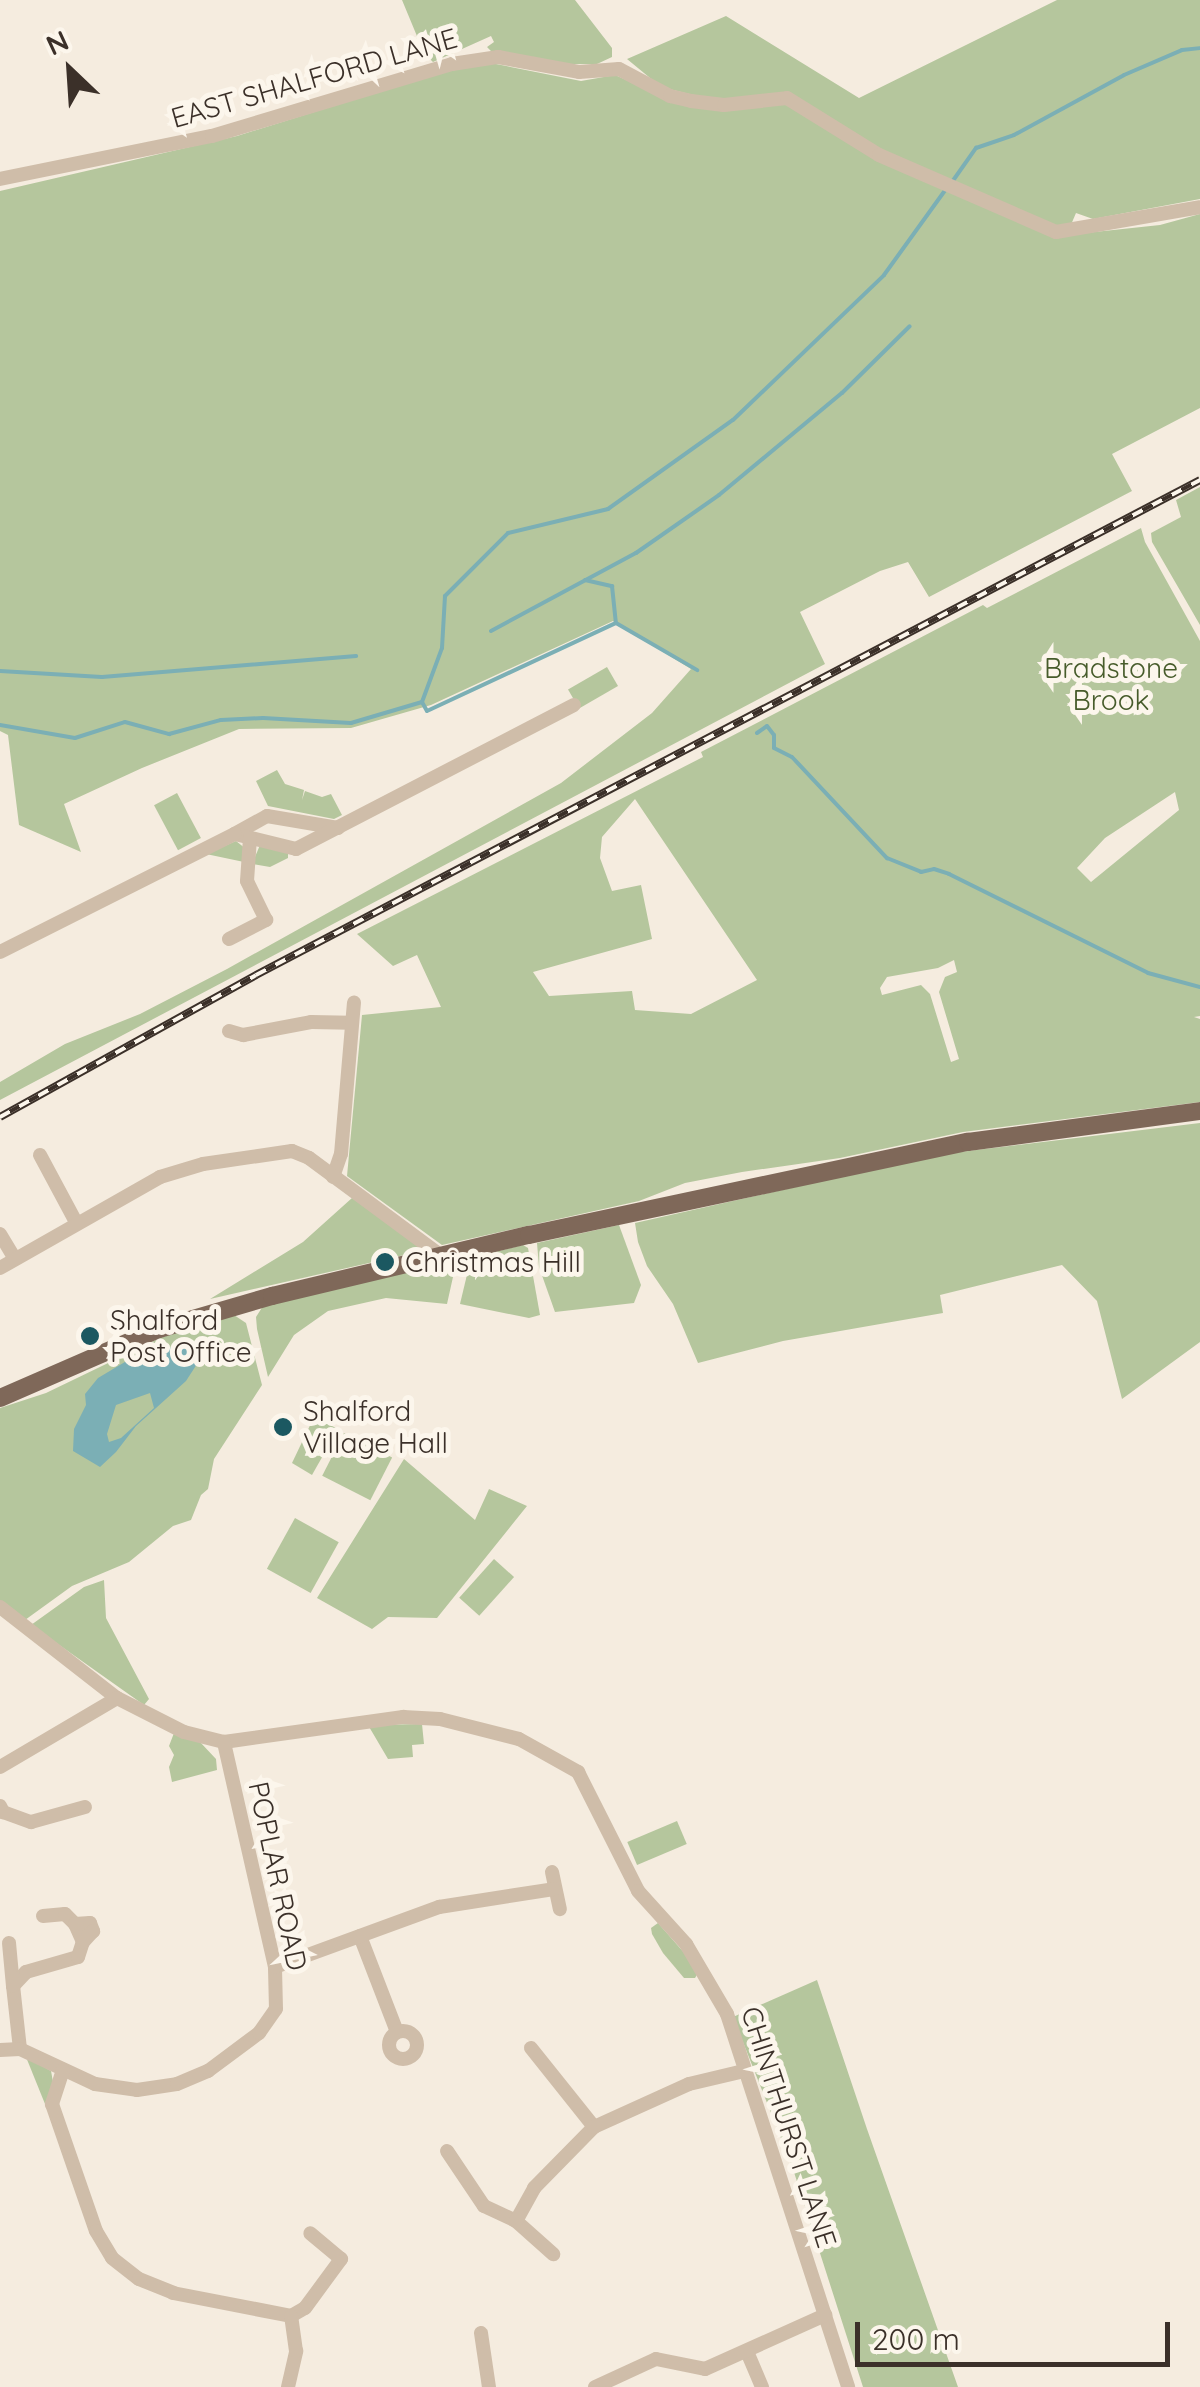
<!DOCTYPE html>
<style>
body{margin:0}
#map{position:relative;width:1200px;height:2387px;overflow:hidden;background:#f5ecdf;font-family:Quicksand,sans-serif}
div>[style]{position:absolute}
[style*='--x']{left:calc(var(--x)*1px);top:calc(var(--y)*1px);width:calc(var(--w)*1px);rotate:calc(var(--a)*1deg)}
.green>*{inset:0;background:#b5c69d;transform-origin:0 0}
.water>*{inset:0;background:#7bafb5}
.stream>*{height:4px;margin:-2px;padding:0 2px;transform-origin:2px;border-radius:2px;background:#7bafb5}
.minor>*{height:14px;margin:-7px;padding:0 7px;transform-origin:7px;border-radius:7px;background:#cfbda9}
.minor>.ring{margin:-7px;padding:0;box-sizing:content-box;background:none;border:14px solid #cfbda9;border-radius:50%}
.major>*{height:18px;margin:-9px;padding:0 9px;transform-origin:9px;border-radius:9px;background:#7f6859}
.rail>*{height:8px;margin-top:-4px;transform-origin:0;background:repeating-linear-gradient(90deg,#fcf6ec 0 11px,#3b3029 0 22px);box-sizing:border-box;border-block:2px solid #3b3029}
.dots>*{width:28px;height:28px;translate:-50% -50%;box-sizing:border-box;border:5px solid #fcf6ec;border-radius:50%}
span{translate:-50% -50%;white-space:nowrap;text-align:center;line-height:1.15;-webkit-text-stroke:10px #fcf6ec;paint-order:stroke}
.street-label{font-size:28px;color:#3b3029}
.park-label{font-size:28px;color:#475c2b}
.poi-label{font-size:28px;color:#3b3029}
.left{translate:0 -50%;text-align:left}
.north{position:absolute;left:20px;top:20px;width:100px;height:100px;-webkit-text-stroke:8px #fcf6ec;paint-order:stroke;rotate:335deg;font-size:28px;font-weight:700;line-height:40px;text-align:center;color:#3b3029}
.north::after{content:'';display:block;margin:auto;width:35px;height:45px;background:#3b3029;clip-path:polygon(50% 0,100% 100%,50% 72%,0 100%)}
.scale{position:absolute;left:855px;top:2322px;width:315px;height:45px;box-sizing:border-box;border:5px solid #3b3029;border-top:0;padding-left:12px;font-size:30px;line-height:35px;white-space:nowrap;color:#3b3029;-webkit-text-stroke:8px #fcf6ec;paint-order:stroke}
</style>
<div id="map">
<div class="green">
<div style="clip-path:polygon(402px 0,575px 0,612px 48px,612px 57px,597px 64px,563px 64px,492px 52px,487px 47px,494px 42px,491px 36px,433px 62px,424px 53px)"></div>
<div style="clip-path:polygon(1057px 0,1200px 0,1200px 199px,1093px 219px,1076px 213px,1070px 227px,1057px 236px,1160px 225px,1200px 214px,1200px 408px,1112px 454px,1132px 491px,929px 597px,908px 562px,880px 571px,800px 612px,825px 664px,0 1100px,0 1082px,65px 1044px,140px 1014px,227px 969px,561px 783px,652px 713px,691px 669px,613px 621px,431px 705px,351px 728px,239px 729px,142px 768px,64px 804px,81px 852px,19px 825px,8px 735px,0 731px,0 191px,237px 136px,439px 73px,491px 63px,581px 81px,615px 75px,640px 86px,717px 101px,661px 87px,627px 59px,726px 16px,859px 98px)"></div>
<div style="clip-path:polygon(1200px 487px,1200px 625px,1152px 542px,1151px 533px,1181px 517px,1176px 500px)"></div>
<div style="clip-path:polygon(evenodd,1141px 528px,1145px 542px,1200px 641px,1200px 1016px,1194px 1017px,1200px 1019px,1200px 1102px,963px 1132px,840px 1158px,742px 1172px,685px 1183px,639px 1201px,442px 1245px,347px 1176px,362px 1015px,441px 1007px,417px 955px,393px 966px,357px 934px,703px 757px,701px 752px,983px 605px,987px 608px,1141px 528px,1175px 792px,1179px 810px,1091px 882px,1077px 868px,1105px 838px,1175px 792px,1141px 528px,635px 799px,757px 980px,691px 1014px,635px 1010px,632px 991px,549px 996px,533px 972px,652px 939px,641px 885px,612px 891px,600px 858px,602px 837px,635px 799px,1141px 528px,954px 960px,957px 972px,945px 977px,939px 992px,959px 1059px,951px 1062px,930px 994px,921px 985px,882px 995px,880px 988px,887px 977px,938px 968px,954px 960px)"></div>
<div style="left:607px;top:667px;width:22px;height:45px;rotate:60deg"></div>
<div style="clip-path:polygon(277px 770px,285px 784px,304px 790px,302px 800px,305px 791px,322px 797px,331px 794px,342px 815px,334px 819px,268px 806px,256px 781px)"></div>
<div style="left:177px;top:793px;width:51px;height:26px;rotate:62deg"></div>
<div style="clip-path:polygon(236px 841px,246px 849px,244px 862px,206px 854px)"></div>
<div style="clip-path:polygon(260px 845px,288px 851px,288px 858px,270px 867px,252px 864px)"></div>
<div style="clip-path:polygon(1200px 1123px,1200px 1342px,1122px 1399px,1097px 1301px,1062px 1265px,940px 1295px,943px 1313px,783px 1341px,698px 1363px,673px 1304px,647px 1266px,638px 1242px,635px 1223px,943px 1154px)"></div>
<div style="clip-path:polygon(352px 1198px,421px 1243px,422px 1251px,210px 1299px,303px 1242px)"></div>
<div style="clip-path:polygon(619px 1225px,641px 1285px,634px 1303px,555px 1312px,539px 1267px,537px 1243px)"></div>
<div style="clip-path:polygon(523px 1245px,528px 1248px,540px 1315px,529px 1318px,460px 1304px,471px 1258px)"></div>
<div style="clip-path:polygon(442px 1264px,455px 1268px,447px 1304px,386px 1298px,328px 1311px,294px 1335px,268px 1377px,257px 1329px,256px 1317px,263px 1306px)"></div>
<div style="clip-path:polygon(234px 1315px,246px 1323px,262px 1385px,214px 1459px,208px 1489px,201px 1495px,191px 1520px,173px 1526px,129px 1562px,72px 1586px,25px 1620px,0 1601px,0 1408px,46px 1393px,160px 1338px)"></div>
<div style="clip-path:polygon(314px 1417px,338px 1429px,312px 1475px,292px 1463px)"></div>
<div style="left:344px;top:1433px;width:54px;height:48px;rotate:27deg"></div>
<div style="clip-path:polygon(404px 1459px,475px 1520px,489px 1489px,527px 1506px,437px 1618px,388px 1617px,372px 1629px,317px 1598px)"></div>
<div style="left:295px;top:1518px;width:50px;height:58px;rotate:29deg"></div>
<div style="left:494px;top:1559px;width:27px;height:52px;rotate:42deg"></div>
<div style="clip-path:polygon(104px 1580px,106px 1618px,149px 1699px,144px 1705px,31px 1625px,84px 1587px)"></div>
<div style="clip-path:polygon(422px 1724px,424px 1744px,412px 1745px,413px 1757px,388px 1759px,368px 1725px)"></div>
<div style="clip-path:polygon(174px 1733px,200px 1742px,216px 1759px,217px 1770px,172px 1782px,169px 1767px,174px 1755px,169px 1746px)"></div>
<div style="left:677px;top:1821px;width:25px;height:54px;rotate:67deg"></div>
<div style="clip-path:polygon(658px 1923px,694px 1964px,698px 1973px,695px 1978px,684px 1978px,663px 1953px,652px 1934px,651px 1928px)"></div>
<div style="clip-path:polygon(817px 1980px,867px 2129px,958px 2387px,863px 2387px,792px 2166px,733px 2017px)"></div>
<div style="clip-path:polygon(26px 2057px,51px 2071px,53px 2082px,45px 2104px)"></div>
</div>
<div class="water">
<div style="clip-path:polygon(evenodd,191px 1344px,197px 1364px,186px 1381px,136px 1426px,116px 1452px,100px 1467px,73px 1451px,74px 1429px,86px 1405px,85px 1394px,98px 1378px,140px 1353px,191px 1344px,150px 1393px,154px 1408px,121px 1438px,109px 1442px,107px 1434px,116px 1405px,150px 1393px)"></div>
</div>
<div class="stream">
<div style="--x:952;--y:182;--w:42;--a:-54.8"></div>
<div style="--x:976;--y:148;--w:40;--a:-18.9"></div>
<div style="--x:1014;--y:135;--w:125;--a:-28.6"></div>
<div style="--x:1124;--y:75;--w:63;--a:-23.3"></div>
<div style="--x:1182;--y:50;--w:18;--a:-6"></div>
<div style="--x:585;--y:580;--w:28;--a:13"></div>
<div style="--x:612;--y:586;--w:36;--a:84"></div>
<div style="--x:491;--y:631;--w:165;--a:-28.3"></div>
<div style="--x:636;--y:553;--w:101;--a:-34.9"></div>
<div style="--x:719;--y:495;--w:160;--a:-39.7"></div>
<div style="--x:842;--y:393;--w:95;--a:-44.6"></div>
<div style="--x:0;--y:671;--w:102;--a:3.4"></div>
<div style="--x:102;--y:677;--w:255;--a:-4.7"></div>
<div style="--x:422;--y:702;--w:58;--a:-69.7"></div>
<div style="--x:442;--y:648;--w:52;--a:-86.7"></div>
<div style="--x:445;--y:596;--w:89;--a:-45"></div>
<div style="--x:508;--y:533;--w:103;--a:-13.5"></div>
<div style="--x:608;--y:509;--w:153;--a:-35.5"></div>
<div style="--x:733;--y:420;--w:209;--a:-43.8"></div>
<div style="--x:884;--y:275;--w:106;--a:-54.2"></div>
<div style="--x:422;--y:702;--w:10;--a:61"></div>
<div style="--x:427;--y:711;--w:208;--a:-25"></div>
<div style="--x:616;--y:623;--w:94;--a:30.1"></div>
<div style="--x:0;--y:725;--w:76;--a:9.8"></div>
<div style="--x:75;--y:738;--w:52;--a:-17.7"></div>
<div style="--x:125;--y:722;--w:46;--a:15.3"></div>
<div style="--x:169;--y:734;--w:54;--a:-15.1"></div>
<div style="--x:221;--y:720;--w:42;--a:-2.7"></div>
<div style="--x:263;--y:718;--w:88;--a:3.3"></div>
<div style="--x:351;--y:723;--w:74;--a:-16.5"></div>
<div style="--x:757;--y:733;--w:12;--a:-35"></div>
<div style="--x:767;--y:726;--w:11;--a:52"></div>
<div style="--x:774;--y:735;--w:13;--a:90"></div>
<div style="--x:774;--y:748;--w:20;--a:27"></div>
<div style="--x:792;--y:757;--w:139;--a:46.8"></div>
<div style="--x:887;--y:858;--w:37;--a:22"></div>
<div style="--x:921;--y:872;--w:13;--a:-13"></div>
<div style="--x:934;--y:869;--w:16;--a:18"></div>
<div style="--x:949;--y:874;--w:222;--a:26.4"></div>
<div style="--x:1148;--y:973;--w:54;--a:15.1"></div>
</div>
<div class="minor">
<div style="--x:0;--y:179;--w:216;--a:-11.5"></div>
<div style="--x:212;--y:136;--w:251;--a:-16.7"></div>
<div style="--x:452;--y:64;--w:47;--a:-8.7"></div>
<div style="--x:498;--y:57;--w:82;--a:10.5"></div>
<div style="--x:579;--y:72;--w:40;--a:-4.3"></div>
<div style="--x:619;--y:69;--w:58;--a:27.9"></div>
<div style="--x:670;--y:96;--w:22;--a:13"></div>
<div style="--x:691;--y:101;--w:33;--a:7"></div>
<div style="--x:724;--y:105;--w:63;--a:-6.3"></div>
<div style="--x:787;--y:98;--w:108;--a:31.8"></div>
<div style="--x:879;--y:155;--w:193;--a:23.5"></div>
<div style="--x:1056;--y:232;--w:146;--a:-9.8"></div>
<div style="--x:338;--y:828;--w:72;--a:-170.4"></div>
<div style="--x:267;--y:816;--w:37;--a:151"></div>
<div style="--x:235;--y:834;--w:63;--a:13.8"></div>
<div style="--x:296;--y:849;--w:313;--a:-27.4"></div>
<div style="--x:229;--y:939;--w:42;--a:-27.2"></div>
<div style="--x:266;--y:920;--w:43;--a:-116"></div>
<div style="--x:247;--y:881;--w:43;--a:-86"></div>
<div style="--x:0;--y:952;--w:263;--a:-26.7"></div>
<div style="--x:229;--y:1031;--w:15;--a:16"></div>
<div style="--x:243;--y:1035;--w:69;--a:-10.8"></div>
<div style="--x:311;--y:1022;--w:39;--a:1"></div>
<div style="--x:40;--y:1155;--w:76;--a:61.8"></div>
<div style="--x:333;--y:1177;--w:24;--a:-71"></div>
<div style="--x:341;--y:1154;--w:152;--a:-85.1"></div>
<div style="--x:0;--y:1234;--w:29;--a:59"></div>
<div style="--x:0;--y:1268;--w:184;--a:-29.6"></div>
<div style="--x:160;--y:1177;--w:45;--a:-16.8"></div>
<div style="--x:203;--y:1164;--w:90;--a:-8.3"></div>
<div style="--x:292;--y:1151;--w:18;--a:22"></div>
<div style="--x:309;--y:1158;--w:167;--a:36.5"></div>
<div style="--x:0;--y:1607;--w:148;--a:37.9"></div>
<div style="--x:117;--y:1698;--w:75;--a:26.9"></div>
<div style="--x:184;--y:1732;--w:41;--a:14"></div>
<div style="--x:224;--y:1742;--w:181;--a:-8"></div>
<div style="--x:403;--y:1717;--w:37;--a:3"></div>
<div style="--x:440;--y:1719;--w:81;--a:14.2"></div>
<div style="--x:519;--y:1739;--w:68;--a:29.2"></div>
<div style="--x:578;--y:1772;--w:133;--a:63.2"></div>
<div style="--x:638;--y:1891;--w:72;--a:47.8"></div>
<div style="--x:686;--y:1944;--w:81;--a:59.6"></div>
<div style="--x:727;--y:2014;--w:392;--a:72"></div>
<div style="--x:0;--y:1767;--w:136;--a:-30.5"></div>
<div style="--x:0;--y:1806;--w:7;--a:63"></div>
<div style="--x:3;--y:1812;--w:30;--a:20"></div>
<div style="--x:31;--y:1822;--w:56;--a:-15.5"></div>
<div style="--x:552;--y:1872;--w:38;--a:78"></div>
<div style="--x:43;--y:1916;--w:22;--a:-5"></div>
<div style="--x:65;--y:1914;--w:14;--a:45"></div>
<div style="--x:360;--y:1936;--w:103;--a:68.9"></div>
<div style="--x:9;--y:1943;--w:43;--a:84.7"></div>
<div style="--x:275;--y:1967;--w:175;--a:-20.1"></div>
<div style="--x:439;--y:1907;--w:116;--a:-8.9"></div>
<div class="ring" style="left:389px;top:2031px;width:14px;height:14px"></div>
<div style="--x:531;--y:2048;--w:101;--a:51.4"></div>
<div style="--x:20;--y:2049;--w:63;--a:-96.3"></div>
<div style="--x:13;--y:1986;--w:19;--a:-47"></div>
<div style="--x:26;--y:1972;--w:54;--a:-16.1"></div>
<div style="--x:78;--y:1957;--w:16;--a:-72"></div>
<div style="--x:83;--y:1942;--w:20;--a:-114"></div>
<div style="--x:75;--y:1924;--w:15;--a:-4"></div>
<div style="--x:90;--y:1923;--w:9;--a:69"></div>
<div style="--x:93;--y:1931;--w:15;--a:132"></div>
<div style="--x:0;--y:2050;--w:20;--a:-3"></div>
<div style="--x:20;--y:2049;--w:83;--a:25"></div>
<div style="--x:95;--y:2084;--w:42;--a:8.1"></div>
<div style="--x:137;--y:2090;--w:40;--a:-8.5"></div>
<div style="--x:177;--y:2084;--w:34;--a:-23"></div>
<div style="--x:208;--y:2071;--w:64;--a:-36.7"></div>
<div style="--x:259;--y:2033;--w:29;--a:-55"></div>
<div style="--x:276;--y:2009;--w:42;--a:-91.4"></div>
<div style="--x:275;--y:1967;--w:231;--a:-102.8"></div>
<div style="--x:63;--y:2070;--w:36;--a:108"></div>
<div style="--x:52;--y:2104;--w:134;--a:70.9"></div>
<div style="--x:96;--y:2231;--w:31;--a:59"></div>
<div style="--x:112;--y:2258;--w:34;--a:38"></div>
<div style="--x:139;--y:2279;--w:37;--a:22"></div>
<div style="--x:173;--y:2293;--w:120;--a:11"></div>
<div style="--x:447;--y:2151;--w:66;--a:56.1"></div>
<div style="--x:484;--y:2206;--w:35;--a:25"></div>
<div style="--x:516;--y:2221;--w:50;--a:41.7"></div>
<div style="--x:516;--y:2221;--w:38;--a:-61"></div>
<div style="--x:534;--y:2188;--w:86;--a:-45.5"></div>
<div style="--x:594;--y:2127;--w:104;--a:-24.4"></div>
<div style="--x:689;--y:2084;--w:57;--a:-13.3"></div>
<div style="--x:291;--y:2316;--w:16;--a:-30"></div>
<div style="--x:305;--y:2308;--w:61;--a:-53.7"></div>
<div style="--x:341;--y:2259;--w:40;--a:-140"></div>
<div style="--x:481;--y:2333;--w:55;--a:81.6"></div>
<div style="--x:748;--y:2354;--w:36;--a:67"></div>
<div style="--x:288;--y:2387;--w:37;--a:-77"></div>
<div style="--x:296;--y:2351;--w:35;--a:-98"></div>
<div style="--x:595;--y:2387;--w:67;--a:-24.7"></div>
<div style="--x:656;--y:2359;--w:50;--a:11.5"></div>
<div style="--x:705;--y:2369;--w:132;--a:-24.2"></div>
</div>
<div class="major">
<div style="--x:0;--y:1398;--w:173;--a:-23.5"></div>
<div style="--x:159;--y:1329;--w:118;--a:-16.3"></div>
<div style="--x:272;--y:1296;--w:264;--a:-13.4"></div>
<div style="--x:529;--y:1235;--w:449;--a:-12"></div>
<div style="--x:968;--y:1142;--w:234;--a:-7.6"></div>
</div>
<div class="rail">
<div style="--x:0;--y:1117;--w:293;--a:-29"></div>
<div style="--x:256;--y:975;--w:1066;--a:-27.67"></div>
</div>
<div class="dots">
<div style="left:385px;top:1262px;background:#1b5861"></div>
<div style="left:90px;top:1336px;background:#1b5861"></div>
<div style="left:283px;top:1427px;background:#1b5861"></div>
</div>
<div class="street-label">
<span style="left:314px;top:78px;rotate:-16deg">EAST SHALFORD LANE</span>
<span style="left:278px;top:1876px;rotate:78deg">POPLAR ROAD</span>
<span style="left:789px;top:2127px;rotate:72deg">CHINTHURST LANE</span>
</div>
<div class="park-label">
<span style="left:1111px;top:684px">Bradstone<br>Brook</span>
</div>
<div class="poi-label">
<span class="left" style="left:405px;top:1262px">Christmas Hill</span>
<span class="left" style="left:110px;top:1336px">Shalford<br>Post Office</span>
<span class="left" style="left:303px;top:1427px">Shalford<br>Village Hall</span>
</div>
<div class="north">N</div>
<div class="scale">200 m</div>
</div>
